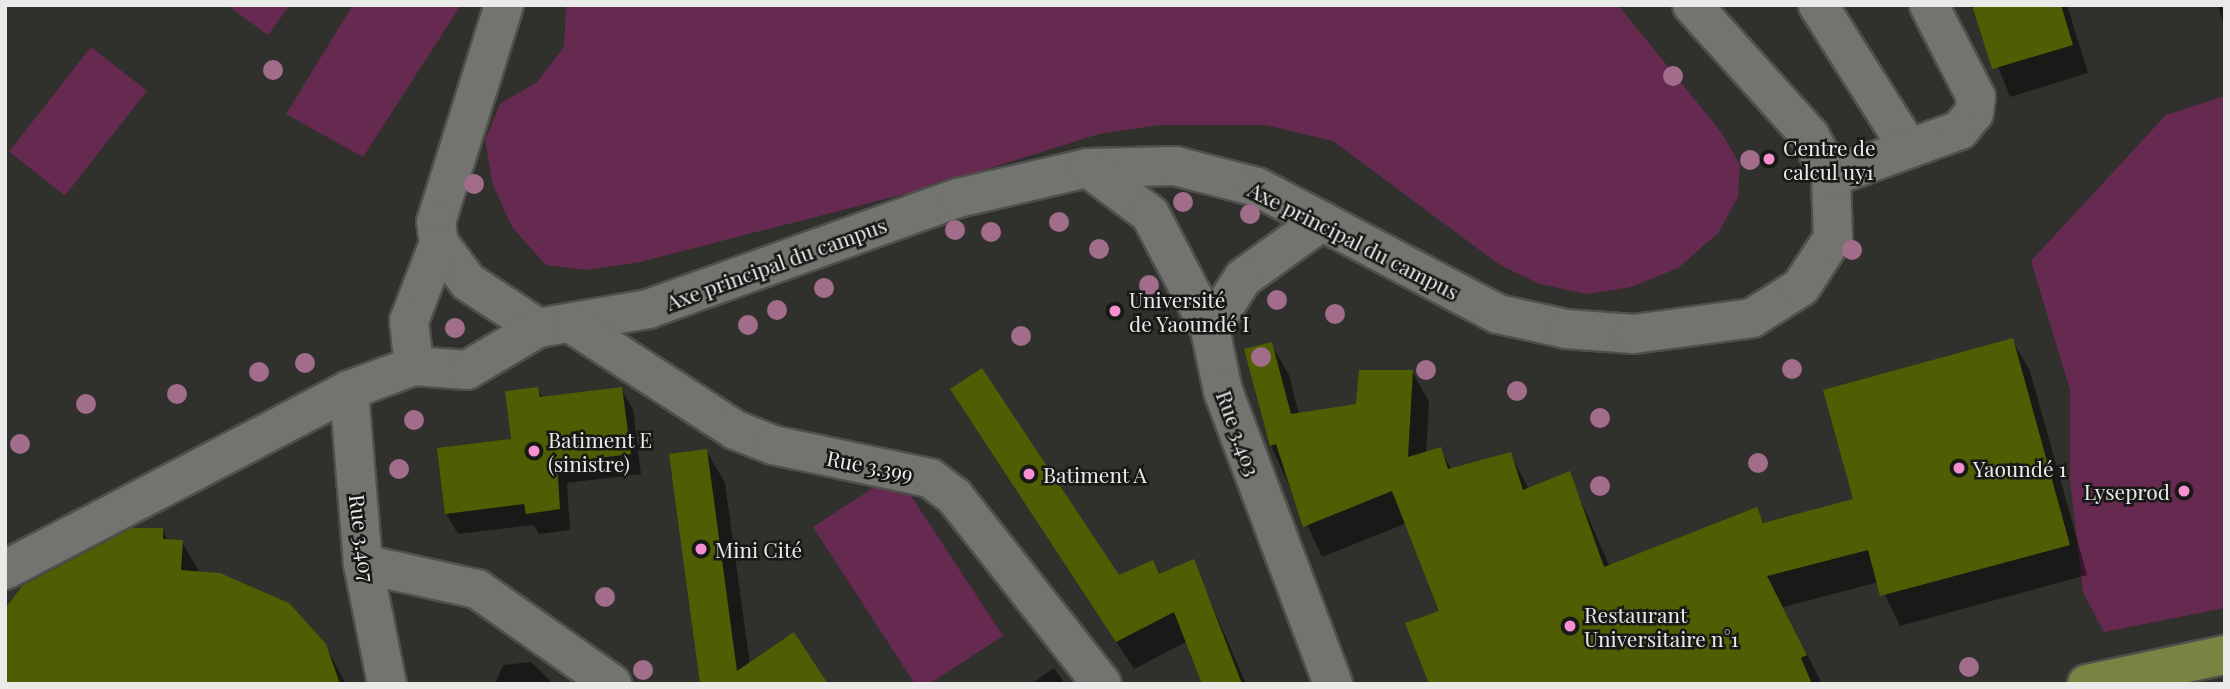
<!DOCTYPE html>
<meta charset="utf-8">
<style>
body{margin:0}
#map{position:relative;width:2230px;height:689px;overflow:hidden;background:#30312c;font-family:"Playfair Display",serif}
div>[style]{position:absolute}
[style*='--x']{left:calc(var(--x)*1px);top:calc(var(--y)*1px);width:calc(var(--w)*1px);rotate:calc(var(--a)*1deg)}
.green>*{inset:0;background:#662a51;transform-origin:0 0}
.shadow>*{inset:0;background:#0007}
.building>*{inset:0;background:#505d02}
.roads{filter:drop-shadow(2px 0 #4f504c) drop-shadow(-2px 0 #4f504c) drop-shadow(0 2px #4f504c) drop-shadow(0 -2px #4f504c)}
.minor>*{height:38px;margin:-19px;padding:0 19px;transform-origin:19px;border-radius:19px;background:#73746f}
.major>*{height:38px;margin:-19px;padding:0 19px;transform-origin:19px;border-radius:19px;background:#798442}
.trees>*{width:20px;height:20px;margin:-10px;border-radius:50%;background:#a16d8b}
.dots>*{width:19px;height:19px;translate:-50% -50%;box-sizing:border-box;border:4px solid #181816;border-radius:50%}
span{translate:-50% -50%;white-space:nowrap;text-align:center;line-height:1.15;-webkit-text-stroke:5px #181816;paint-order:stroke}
.poi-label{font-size:21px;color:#eaebe8}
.left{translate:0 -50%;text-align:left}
.right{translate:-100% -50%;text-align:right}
.street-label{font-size:21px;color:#eaebe8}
.frame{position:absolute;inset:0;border:7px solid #eaebe8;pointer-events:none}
</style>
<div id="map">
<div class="green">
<div style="clip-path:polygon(227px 5px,290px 5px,268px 35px)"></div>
<div style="clip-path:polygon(353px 5px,461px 5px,363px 157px,286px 114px)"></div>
<div style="clip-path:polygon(566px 5px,1618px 5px,1721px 132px,1740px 165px,1738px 197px,1718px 233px,1678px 268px,1631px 287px,1587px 294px,1540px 284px,1500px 265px,1333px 141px,1266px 125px,1159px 125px,1099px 134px,920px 190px,640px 262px,587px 270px,546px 265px,512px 227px,493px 185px,485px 140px,500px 104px,537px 82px,564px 47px)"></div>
<div style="left:91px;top:47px;width:71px;height:133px;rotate:38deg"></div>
<div style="clip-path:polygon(2225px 96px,2225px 608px,2104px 632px,2083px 592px,2070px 480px,2070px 390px,2031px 261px,2166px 115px)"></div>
<div style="clip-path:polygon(896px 473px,1003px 636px,929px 684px,915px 684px,813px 527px)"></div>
</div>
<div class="shadow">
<div style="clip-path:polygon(1965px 5px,2067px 5px,2088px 73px,2010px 97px,1975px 9px)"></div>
<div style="clip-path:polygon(2218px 5px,2225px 5px,2225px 29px)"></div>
<div style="clip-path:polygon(2012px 340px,2030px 371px,2087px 575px,1900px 626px,1879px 582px,1783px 607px,1822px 684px,1431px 684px,1441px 612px,1407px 523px,1322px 557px,1271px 446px,1247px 350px,1271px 344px,1289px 375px,1299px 414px,1358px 405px,1412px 371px,1429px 402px,1426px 453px,1440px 449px,1452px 470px,1510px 454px,1529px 489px,1569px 474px,1610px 567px,1756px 510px,1765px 524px,1856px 500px)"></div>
<div style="clip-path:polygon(538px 389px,543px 398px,621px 389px,633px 409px,641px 474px,567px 483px,570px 530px,539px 534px,534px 525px,458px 534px,446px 513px,513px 440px)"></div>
<div style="clip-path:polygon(952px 389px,1118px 577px,1152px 562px,1160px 575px,1193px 561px,1246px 684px,1204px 684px,1188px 641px,1134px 669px)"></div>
<div style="clip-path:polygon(706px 450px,725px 483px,750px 665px,826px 684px,701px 684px)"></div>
<div style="clip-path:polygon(162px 530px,168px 541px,182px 542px,200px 573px,325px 645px,346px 684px,5px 684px)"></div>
<div style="clip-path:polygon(531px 662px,553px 684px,495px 684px,503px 665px)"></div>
<div style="clip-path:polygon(1054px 668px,1065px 684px,1031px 684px)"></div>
</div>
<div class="building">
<div style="clip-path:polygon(1972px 5px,2061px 5px,2073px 45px,1992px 69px)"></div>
<div style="clip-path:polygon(2013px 338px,2070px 545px,1880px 596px,1868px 550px,1767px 576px,1807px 655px,1801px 658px,1812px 684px,1429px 684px,1405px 623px,1439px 611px,1392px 491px,1303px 527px,1276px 444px,1270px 446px,1244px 349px,1272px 342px,1291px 414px,1356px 404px,1359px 370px,1413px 370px,1408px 457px,1441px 447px,1448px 469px,1511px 452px,1523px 490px,1570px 471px,1604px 567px,1757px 507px,1763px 523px,1853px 499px,1823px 390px)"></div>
<div style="clip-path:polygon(982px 368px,1119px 575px,1153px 560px,1159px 574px,1194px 559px,1242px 684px,1202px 684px,1174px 612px,1116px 642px,950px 389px)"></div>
<div style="clip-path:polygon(538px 387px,540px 397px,622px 387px,631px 454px,557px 463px,560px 509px,526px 514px,524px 504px,445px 514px,437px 448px,511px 439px,505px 391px)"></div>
<div style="clip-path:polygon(707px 449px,737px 671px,794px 632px,828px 684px,700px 684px,669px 454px)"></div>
<div style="clip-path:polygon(132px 528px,163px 528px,163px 539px,183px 540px,181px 570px,220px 573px,289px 603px,326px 644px,340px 684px,5px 684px,5px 609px,22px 586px)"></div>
</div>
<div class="roads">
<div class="minor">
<div style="--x:504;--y:5;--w:227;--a:107.4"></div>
<div style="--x:436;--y:222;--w:21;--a:82"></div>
<div style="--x:439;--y:243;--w:49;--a:53.4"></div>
<div style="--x:468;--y:282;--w:84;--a:33.3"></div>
<div style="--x:538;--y:328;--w:112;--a:-9.8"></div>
<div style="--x:648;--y:309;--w:329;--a:-19.7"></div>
<div style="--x:958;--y:198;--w:133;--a:-13"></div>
<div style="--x:1088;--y:168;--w:87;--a:-1.3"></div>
<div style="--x:1175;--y:166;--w:85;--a:14.4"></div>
<div style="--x:1257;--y:187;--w:272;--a:27.8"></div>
<div style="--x:1498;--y:314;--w:70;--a:12.4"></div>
<div style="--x:1566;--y:329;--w:68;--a:4.2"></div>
<div style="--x:1634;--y:334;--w:119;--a:-7.7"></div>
<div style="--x:1752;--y:318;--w:58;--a:-32.3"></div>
<div style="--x:1801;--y:287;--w:59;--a:-56.9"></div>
<div style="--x:1833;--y:238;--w:61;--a:-91.9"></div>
<div style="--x:1831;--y:177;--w:46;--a:-117.1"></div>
<div style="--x:1810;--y:136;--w:176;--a:-132"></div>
<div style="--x:1818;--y:5;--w:170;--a:57.7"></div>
<div style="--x:1088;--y:168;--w:77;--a:36.6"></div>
<div style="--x:1150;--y:214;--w:130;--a:62.4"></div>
<div style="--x:1831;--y:177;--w:137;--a:-20"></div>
<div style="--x:1960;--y:130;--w:22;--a:-51"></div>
<div style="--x:1974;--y:113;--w:16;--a:-83"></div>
<div style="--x:1976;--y:97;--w:103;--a:-117.1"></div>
<div style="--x:1322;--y:221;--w:97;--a:144.2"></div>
<div style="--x:1243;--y:278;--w:61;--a:122.9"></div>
<div style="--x:1210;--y:329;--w:63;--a:78.2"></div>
<div style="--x:1223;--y:391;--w:313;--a:69.4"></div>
<div style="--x:439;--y:243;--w:84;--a:111"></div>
<div style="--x:409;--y:321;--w:45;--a:83.7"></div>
<div style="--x:414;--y:366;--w:53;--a:4.3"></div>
<div style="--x:467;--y:370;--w:82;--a:-30.6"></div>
<div style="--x:575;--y:326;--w:191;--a:33"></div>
<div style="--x:735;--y:430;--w:41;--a:21.5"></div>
<div style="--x:773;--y:445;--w:160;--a:11.9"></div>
<div style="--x:930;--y:478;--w:30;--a:37"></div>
<div style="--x:954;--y:496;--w:239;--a:51.8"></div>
<div style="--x:349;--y:390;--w:175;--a:85.4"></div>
<div style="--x:363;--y:564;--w:122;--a:78.7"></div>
<div style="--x:363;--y:564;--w:117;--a:12.4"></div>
<div style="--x:477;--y:589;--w:165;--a:35.1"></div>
<div style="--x:5;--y:570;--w:388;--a:-27.6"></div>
<div style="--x:349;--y:390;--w:69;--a:-20.3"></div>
</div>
<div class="major">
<div style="--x:2087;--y:684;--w:141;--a:-11.9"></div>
</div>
</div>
<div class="trees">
<div style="left:273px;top:70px"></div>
<div style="left:1673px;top:76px"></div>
<div style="left:1750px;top:160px"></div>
<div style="left:474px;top:184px"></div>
<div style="left:1183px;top:202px"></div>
<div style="left:1250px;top:214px"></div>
<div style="left:1059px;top:222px"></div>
<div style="left:955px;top:230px"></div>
<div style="left:991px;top:232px"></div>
<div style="left:1099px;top:249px"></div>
<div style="left:1852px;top:250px"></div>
<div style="left:1149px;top:285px"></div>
<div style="left:824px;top:288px"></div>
<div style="left:1277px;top:300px"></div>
<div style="left:777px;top:310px"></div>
<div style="left:1335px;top:314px"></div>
<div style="left:748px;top:325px"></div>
<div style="left:455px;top:328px"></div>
<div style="left:1021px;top:336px"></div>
<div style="left:1261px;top:357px"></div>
<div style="left:305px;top:363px"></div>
<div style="left:1792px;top:369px"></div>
<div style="left:1426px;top:370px"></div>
<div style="left:259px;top:372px"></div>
<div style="left:1517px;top:391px"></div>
<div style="left:177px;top:394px"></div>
<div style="left:86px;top:404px"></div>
<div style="left:1600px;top:418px"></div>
<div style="left:414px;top:420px"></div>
<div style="left:20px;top:444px"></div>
<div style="left:1758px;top:463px"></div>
<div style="left:399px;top:469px"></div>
<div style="left:1600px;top:486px"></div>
<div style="left:605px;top:597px"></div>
<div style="left:1969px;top:667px"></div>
<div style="left:643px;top:670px"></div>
</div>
<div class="dots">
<div style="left:1769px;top:159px;background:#f690d0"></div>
<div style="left:1115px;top:311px;background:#f690d0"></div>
<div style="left:534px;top:451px;background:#f690d0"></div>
<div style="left:1959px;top:468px;background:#f690d0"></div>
<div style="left:1029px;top:474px;background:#f690d0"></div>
<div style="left:2184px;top:491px;background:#f690d0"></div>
<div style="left:701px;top:549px;background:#f690d0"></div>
<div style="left:1570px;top:626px;background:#f690d0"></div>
</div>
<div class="poi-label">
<span class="left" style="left:1783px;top:159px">Centre de<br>calcul uy1</span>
<span class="left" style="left:1129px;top:311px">Université<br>de Yaoundé I</span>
<span class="left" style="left:548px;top:451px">Batiment E<br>(sinistre)</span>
<span class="left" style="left:1973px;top:468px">Yaoundé 1</span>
<span class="left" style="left:1043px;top:474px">Batiment A</span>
<span class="right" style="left:2170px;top:491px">Lyseprod</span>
<span class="left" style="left:715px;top:549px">Mini Cité</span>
<span class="left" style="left:1584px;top:626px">Restaurant<br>Universitaire n°1</span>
</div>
<div class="street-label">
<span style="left:1354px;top:240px;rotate:27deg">Axe principal du campus</span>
<span style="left:776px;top:263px;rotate:-20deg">Axe principal du campus</span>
<span style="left:1239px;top:433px;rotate:70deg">Rue 3.403</span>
<span style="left:870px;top:465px;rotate:11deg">Rue 3.399</span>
<span style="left:363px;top:538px;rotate:83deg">Rue 3.407</span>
</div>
<div class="frame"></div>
</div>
